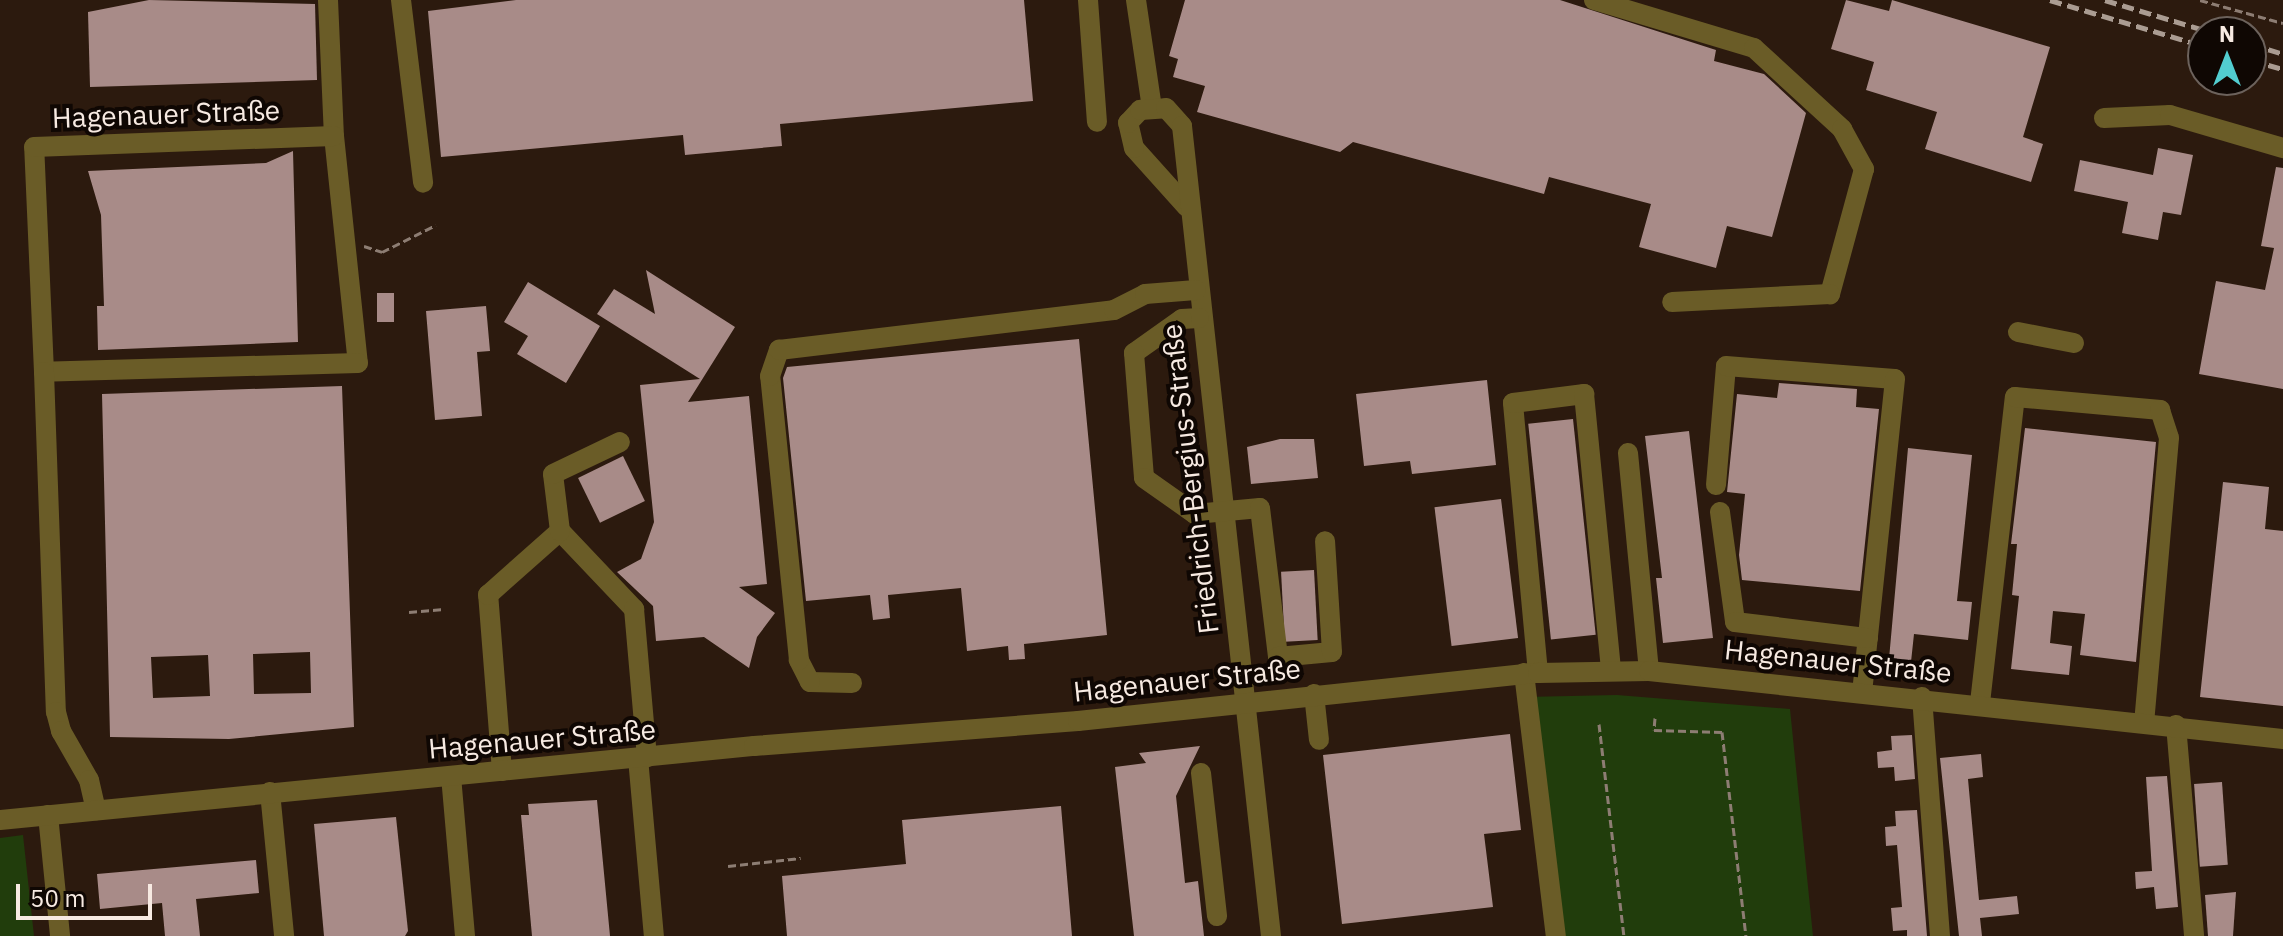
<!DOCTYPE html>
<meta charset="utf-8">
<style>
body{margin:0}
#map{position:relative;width:2283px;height:936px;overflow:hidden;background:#2c1a0e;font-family:"IBM Plex Sans",sans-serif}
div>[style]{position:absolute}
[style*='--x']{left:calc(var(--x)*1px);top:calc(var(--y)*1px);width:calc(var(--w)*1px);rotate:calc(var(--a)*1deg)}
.green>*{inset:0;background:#213d0c}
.building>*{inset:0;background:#a88b88;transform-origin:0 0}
.path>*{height:3px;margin-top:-1.5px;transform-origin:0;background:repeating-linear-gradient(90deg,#8d7d73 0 8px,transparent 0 12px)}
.minor>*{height:20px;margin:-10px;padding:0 10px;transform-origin:10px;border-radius:10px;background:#6a5c27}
.rail>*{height:5px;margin-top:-2.5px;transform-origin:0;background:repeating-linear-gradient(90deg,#aa9c92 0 12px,transparent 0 18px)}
span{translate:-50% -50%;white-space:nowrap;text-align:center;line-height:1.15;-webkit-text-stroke:8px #0f0703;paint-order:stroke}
.street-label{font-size:28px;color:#f7eae2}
.north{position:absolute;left:2187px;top:16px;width:80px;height:80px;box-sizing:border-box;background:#0f0703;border:2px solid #6c625c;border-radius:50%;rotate:0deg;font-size:22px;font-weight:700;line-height:32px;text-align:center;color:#f7eae2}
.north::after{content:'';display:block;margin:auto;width:28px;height:36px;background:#52cdd0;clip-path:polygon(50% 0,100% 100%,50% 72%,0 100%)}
.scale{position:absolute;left:16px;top:884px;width:136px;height:36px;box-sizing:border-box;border:4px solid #f7eae2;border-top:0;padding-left:10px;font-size:24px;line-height:28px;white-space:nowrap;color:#f7eae2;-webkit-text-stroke:6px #0f0703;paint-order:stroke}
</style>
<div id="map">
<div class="green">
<div style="clip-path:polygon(1617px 695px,1790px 709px,1813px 936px,1554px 936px,1524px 697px)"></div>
<div style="clip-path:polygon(23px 835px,34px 936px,0 936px,0 838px)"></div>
</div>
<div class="building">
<div style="clip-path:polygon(149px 0,315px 4px,317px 80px,90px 87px,88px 12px)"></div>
<div style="clip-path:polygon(516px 0,1024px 0,1033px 101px,780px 124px,782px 146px,685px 155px,683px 135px,441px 157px,428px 11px)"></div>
<div style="clip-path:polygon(1185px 0,1560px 0,1716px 50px,1714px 61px,1764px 74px,1806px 113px,1772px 237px,1727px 226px,1716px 268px,1639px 247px,1651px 204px,1549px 177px,1544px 194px,1353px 142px,1340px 152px,1197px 112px,1205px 86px,1173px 77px,1178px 59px,1169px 56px)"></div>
<div style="clip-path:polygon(1846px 0,1889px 11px,1892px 0,2050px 47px,2023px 137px,2043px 144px,2031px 182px,1925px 149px,1937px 112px,1866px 90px,1874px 62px,1831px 49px)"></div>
<div style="clip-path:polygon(2158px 148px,2193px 155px,2181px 215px,2163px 212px,2158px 240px,2122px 233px,2128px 202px,2074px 191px,2080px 160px,2153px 175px)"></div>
<div style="clip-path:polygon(293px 151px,298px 342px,98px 350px,97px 306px,104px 306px,101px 215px,88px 171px,266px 163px)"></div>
<div style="clip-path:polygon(2276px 167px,2283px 168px,2283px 389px,2199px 374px,2216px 281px,2265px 290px,2274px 248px,2261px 246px)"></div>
<div style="clip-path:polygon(646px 270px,735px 327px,688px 402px,749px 396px,767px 584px,739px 587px,775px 613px,757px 637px,749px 668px,704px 637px,656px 641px,653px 606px,617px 572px,641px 559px,654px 522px,640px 385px,700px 379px,597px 314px,614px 289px,655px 314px)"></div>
<div style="clip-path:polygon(528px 282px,600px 326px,566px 383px,517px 354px,528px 336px,504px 322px)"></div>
<div style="left:377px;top:293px;width:17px;height:29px"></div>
<div style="clip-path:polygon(486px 306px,490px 351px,477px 352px,482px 416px,435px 420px,426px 311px)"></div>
<div style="clip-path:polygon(1079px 339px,1107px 635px,1024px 644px,1025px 659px,1009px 660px,1008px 646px,967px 651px,961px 588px,888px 595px,890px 618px,873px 620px,870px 595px,806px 601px,783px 378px,787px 367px)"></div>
<div style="clip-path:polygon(1487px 380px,1496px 465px,1412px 474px,1410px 461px,1364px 466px,1356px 394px)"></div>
<div style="clip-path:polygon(1779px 383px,1857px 389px,1856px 407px,1879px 409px,1860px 591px,1742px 580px,1739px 555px,1745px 494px,1727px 492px,1737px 394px,1777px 398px)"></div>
<div style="clip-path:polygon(evenodd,342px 386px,354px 727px,229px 739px,110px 737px,102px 394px,342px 386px,310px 652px,311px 693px,254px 694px,253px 654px,310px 652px,342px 386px,208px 655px,210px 696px,153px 698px,151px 657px,208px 655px)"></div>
<div style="left:1573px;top:419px;width:217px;height:45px;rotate:84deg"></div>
<div style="clip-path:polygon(2025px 428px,2156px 442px,2136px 662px,2080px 655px,2085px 614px,2053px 611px,2050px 643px,2072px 646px,2069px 675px,2011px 669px,2019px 596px,2012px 595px,2017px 544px,2011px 544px)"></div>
<div style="clip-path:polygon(1689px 431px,1713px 638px,1663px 643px,1656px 578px,1662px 578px,1645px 436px)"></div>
<div style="clip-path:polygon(1280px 439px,1314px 439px,1318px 478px,1251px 484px,1247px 447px)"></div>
<div style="clip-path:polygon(1908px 448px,1972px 455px,1957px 601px,1972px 602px,1968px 640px,1914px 634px,1911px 662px,1889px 659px)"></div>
<div style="left:623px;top:456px;width:50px;height:50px;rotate:64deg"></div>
<div style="clip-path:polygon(2223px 482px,2269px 487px,2265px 529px,2283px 531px,2283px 706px,2200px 697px)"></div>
<div style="left:1501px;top:499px;width:140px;height:67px;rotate:83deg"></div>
<div style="left:1314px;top:570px;width:70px;height:33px;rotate:87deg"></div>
<div style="clip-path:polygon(1510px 734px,1521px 830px,1484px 834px,1493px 907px,1342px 924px,1323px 755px)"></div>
<div style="clip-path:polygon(1912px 735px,1915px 779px,1895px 781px,1894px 767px,1878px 768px,1877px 752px,1892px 750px,1891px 736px)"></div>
<div style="clip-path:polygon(1200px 746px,1176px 796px,1185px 883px,1198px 881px,1204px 936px,1134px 936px,1115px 767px,1146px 763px,1139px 753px)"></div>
<div style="clip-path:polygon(1981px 754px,1983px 777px,1968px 779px,1979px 900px,2017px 896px,2019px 914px,1980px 918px,1982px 936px,1959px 936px,1940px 758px)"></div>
<div style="clip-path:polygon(2167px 776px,2178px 907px,2156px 909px,2154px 887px,2136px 889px,2135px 872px,2152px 871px,2146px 777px)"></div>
<div style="left:2222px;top:782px;width:83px;height:28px;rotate:86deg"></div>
<div style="clip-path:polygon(597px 800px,610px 936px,532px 936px,521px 815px,529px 815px,528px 804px)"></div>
<div style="clip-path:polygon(1061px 806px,1072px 936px,787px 936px,782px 876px,906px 864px,902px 820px)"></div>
<div style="clip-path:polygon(1917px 810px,1927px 936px,1907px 936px,1907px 930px,1893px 931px,1891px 908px,1902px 907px,1897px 845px,1886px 846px,1885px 827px,1896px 826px,1895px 811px)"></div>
<div style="clip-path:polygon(396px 817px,408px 931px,405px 936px,324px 936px,314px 824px)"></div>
<div style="clip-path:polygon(256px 860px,259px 893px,196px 899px,200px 936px,165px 936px,162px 903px,100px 909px,97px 874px)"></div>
<div style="clip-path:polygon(2236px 892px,2233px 936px,2208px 936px,2205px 895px)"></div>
</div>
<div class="path">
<div style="--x:2200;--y:0;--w:86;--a:15.5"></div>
<div style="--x:364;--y:246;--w:19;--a:18"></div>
<div style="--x:382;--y:252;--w:60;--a:-26.6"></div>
<div style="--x:409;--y:612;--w:35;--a:-5"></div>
<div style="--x:1655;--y:718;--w:12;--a:95"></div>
<div style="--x:1654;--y:730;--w:68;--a:1.7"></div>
<div style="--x:1722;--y:732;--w:205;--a:83.3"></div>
<div style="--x:1599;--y:724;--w:213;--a:83.3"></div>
<div style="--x:728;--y:866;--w:73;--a:-6.3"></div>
</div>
<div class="minor">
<div style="--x:328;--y:0;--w:136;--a:87.5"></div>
<div style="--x:401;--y:0;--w:184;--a:83.1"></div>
<div style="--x:1088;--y:0;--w:122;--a:85.8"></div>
<div style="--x:1136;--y:0;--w:109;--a:81.6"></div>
<div style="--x:1594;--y:0;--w:167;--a:16.7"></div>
<div style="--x:1754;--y:48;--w:120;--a:42.6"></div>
<div style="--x:1842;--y:129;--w:46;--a:61.2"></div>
<div style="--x:1864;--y:169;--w:130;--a:105.2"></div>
<div style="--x:1830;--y:294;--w:158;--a:177.1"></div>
<div style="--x:2104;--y:118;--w:66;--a:-2.6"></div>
<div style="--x:2170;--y:115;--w:118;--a:16.3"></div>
<div style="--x:334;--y:136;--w:228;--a:84"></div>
<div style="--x:358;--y:363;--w:314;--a:178.4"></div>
<div style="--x:44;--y:372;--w:225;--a:-92.5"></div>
<div style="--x:34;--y:147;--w:300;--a:-2.1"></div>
<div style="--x:1187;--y:207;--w:79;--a:-131.9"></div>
<div style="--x:1134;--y:148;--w:26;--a:-103"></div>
<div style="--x:1128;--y:123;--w:18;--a:-47"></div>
<div style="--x:1140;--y:110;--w:26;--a:-4"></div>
<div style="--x:1166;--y:108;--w:24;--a:48"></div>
<div style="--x:1182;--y:126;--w:815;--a:83.73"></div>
<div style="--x:1199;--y:318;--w:17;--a:177"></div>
<div style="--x:1182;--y:319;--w:59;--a:144.7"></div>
<div style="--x:1134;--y:353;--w:125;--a:85.4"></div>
<div style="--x:1144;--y:478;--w:62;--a:35.2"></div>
<div style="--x:1195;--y:514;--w:65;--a:-5.3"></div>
<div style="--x:1260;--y:508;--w:150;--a:83.1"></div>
<div style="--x:1278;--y:657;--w:54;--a:-5.3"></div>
<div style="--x:1332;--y:652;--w:111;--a:-93.6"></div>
<div style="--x:2018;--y:332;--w:57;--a:11.1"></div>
<div style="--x:44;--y:372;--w:340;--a:88"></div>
<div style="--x:56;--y:712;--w:20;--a:75"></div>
<div style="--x:61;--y:731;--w:56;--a:60.3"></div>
<div style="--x:89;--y:780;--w:31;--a:77"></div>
<div style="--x:1628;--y:453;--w:219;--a:84.5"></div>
<div style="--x:1716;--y:485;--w:119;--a:-85.2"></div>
<div style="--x:1726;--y:366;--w:169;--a:4.4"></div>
<div style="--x:1895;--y:379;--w:314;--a:96"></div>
<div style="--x:1720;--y:512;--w:111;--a:82.2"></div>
<div style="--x:1735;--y:622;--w:134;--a:6.9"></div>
<div style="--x:560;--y:531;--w:108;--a:46.5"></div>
<div style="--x:634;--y:609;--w:149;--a:85"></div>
<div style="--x:1524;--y:673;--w:265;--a:83.1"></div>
<div style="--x:1538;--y:673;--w:271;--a:-95.3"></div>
<div style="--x:1513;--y:403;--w:72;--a:-7.2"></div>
<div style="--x:1584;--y:394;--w:278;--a:84.4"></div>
<div style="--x:852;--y:683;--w:42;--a:-178.6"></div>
<div style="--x:810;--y:682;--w:25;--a:-117"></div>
<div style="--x:799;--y:660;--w:285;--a:-95.8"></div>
<div style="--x:770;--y:376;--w:28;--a:-71"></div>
<div style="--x:779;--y:350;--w:337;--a:-6.8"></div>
<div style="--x:1114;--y:310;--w:35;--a:-27"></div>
<div style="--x:1145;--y:294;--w:51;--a:-4.5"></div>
<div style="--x:1314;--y:694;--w:46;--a:83.8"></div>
<div style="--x:1922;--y:697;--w:240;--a:85.7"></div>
<div style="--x:1980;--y:703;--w:308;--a:-83.5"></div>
<div style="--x:2015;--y:397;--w:146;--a:5.1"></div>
<div style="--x:2160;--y:410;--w:29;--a:72"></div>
<div style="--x:2169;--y:438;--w:284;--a:95"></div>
<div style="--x:2176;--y:725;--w:212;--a:85.1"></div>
<div style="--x:638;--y:758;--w:179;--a:84.9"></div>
<div style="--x:502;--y:771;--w:177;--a:-94.5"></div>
<div style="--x:488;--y:595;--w:96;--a:-41.6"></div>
<div style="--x:560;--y:531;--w:57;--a:-97"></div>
<div style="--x:553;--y:474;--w:74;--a:-25.5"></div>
<div style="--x:1201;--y:773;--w:144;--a:83.6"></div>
<div style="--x:451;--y:776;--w:161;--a:85"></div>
<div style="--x:270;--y:792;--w:145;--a:84.4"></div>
<div style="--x:48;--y:815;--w:122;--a:84.3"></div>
<div style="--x:0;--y:820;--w:758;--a:-5.61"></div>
<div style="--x:754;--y:746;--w:325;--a:-4.4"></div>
<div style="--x:1078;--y:721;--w:462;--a:-6"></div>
<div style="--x:1538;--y:673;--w:111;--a:-1"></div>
<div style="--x:1649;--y:671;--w:638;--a:6.12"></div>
</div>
<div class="rail">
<div style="--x:2050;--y:0;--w:160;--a:16.7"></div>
<div style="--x:2105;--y:0;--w:110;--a:16.9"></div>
<div style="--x:2251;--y:44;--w:34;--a:17"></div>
<div style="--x:2251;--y:60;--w:33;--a:16"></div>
</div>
<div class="street-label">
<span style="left:166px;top:114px;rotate:-2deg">Hagenauer Straße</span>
<span style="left:1190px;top:479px;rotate:-97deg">Friedrich-Bergius-Straße</span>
<span style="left:1838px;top:661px;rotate:6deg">Hagenauer Straße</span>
<span style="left:1187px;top:680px;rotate:-6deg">Hagenauer Straße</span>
<span style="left:542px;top:739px;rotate:-5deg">Hagenauer Straße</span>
</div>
<div class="north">N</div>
<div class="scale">50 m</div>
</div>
